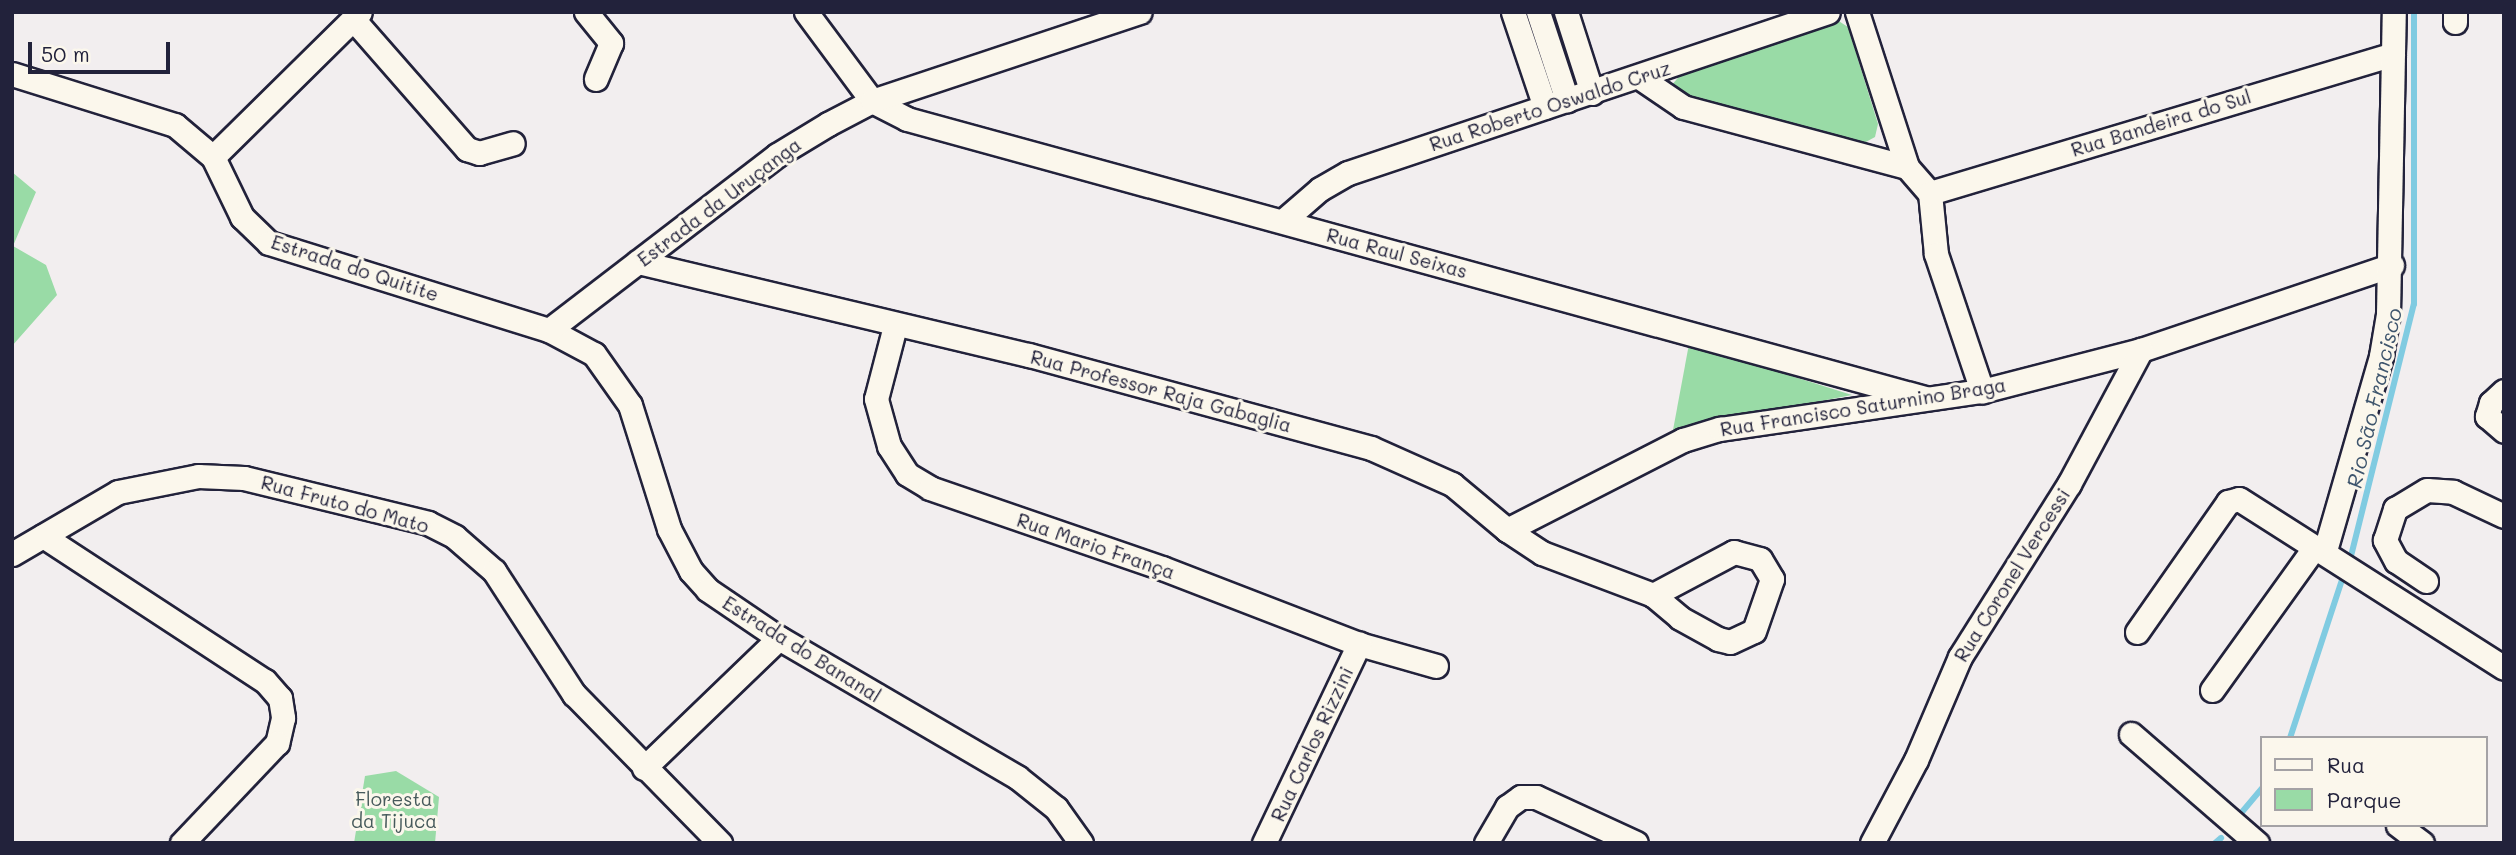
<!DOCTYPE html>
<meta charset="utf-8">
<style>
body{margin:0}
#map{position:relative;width:2516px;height:855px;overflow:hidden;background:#f2eeef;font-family:Mali,sans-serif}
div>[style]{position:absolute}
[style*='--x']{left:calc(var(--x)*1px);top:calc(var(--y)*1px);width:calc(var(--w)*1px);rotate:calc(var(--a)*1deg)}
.green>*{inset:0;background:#99dba6}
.stream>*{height:6px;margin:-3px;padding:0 3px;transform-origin:3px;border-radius:3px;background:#80cbe1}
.roads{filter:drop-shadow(2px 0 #22223b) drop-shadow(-2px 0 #22223b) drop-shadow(0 2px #22223b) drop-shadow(0 -2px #22223b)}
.minor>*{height:23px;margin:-11.5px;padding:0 11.5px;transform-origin:11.5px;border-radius:11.5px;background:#fbf7ec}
span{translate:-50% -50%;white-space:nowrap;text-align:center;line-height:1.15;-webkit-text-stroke:6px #fbf7ec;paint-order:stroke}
.street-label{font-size:19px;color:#22223b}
.park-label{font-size:19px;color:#465a5b}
.water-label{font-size:21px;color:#3e556d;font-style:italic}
.frame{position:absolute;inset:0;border:14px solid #22223b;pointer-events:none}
.legend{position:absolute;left:2260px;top:736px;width:228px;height:91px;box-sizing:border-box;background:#fbf7ec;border:2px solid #a4a2a5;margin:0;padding:9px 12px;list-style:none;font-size:21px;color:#22223b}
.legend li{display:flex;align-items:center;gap:14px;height:35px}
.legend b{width:35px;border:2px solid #a4a2a5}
.scale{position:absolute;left:28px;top:42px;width:142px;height:32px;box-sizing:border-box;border:4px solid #22223b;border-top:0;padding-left:9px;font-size:21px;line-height:24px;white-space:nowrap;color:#22223b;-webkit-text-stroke:5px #fbf7ec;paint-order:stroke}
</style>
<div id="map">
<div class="green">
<div style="clip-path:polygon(1834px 18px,1848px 27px,1878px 124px,1875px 137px,1864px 143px,1683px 100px,1671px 86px,1682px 73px)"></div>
<div style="clip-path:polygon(12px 172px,36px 192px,13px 246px,46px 265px,57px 295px,12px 346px)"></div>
<div style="clip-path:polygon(1689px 344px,1852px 395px,1673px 430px)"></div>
<div style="clip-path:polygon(396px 771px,439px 797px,435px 843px,354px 843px,365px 776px)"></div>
</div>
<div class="stream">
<div style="--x:2349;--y:564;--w:268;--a:-76"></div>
<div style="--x:2414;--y:304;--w:292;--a:-90"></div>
<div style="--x:2290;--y:738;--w:173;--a:-71.8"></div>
<div style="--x:2237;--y:818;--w:39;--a:-50"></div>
<div style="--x:2215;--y:843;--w:8;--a:-40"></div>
</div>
<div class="roads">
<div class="minor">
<div style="--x:586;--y:12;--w:40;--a:51"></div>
<div style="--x:611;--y:43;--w:39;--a:113"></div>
<div style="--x:806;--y:12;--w:111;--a:53.4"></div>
<div style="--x:872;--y:101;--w:39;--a:27"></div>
<div style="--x:907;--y:119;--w:1056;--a:15.33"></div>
<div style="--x:1513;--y:12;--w:100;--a:71.4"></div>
<div style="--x:1538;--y:12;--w:93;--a:71.8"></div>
<div style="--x:1566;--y:12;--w:85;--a:72.2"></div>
<div style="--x:1857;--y:12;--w:163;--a:72.1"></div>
<div style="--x:1907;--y:167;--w:35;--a:49"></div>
<div style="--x:1930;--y:193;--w:61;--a:84.4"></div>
<div style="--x:1936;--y:254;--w:145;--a:71.4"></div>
<div style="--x:2455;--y:12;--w:10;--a:90"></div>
<div style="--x:353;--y:19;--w:173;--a:48.8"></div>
<div style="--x:467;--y:149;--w:13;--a:18"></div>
<div style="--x:479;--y:153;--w:35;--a:-16"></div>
<div style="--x:12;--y:74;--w:171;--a:17.4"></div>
<div style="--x:175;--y:125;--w:50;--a:40.1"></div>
<div style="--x:213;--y:157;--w:67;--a:64.2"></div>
<div style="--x:242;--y:217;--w:37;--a:44"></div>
<div style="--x:269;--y:243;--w:293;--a:17.3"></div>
<div style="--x:549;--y:330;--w:51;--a:28.1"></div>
<div style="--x:594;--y:354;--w:62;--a:54.8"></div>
<div style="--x:630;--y:405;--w:130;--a:72.5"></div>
<div style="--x:669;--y:529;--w:47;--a:62.4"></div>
<div style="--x:691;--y:571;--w:25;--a:48"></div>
<div style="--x:708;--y:590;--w:86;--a:34.1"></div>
<div style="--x:779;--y:638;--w:276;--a:30.3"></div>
<div style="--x:1017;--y:777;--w:50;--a:38.5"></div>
<div style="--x:1056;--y:808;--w:43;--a:54.5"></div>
<div style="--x:1639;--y:77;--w:53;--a:34.3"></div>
<div style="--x:1683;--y:107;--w:232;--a:15"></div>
<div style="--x:213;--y:157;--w:206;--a:-44.6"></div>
<div style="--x:1930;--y:193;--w:483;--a:-16.7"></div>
<div style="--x:1283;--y:221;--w:49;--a:-40.9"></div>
<div style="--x:1320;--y:189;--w:32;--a:-30"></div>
<div style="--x:1348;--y:173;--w:506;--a:-18.54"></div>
<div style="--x:638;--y:262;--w:402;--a:13.4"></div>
<div style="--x:1029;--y:355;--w:354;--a:15.2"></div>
<div style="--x:1371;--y:448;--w:89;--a:24"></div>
<div style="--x:1452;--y:484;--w:72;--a:39.9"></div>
<div style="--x:1507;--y:530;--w:42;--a:33.3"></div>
<div style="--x:1542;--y:553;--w:119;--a:20.7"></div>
<div style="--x:1653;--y:595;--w:35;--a:40"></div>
<div style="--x:1680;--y:618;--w:43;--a:28.9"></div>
<div style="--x:1718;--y:639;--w:12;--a:14"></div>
<div style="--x:1730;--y:642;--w:26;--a:-25"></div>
<div style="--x:1754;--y:631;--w:55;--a:-70.9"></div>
<div style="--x:1772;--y:579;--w:23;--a:-121"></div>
<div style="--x:1760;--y:559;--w:27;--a:-165"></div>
<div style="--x:1734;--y:552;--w:92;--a:152"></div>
<div style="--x:895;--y:326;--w:75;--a:104.6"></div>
<div style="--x:876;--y:399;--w:49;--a:74.5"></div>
<div style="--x:889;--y:446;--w:33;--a:57"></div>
<div style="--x:907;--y:474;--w:27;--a:31"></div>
<div style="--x:930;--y:488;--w:245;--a:19"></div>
<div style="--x:1162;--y:568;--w:211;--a:21.1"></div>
<div style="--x:1359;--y:644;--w:80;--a:15.9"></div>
<div style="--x:549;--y:330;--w:287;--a:-37.5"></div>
<div style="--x:777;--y:155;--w:60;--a:-31.3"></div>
<div style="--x:828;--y:124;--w:50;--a:-27.6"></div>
<div style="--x:872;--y:101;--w:282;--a:-18.4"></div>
<div style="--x:2504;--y:391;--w:18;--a:137"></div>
<div style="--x:2491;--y:403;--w:14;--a:107"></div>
<div style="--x:2487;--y:416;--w:23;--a:41"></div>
<div style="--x:1507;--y:530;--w:198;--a:-27.1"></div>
<div style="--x:1683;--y:440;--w:39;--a:-17"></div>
<div style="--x:1720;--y:429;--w:265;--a:-8.3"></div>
<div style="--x:1982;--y:391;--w:164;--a:-14.5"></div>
<div style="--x:2141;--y:350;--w:265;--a:-18.7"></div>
<div style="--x:43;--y:536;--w:265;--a:33.2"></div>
<div style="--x:265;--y:681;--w:23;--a:49"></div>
<div style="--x:280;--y:698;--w:20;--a:81"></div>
<div style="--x:283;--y:718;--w:26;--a:103"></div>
<div style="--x:277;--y:743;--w:138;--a:133.5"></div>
<div style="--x:2326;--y:547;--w:199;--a:-73.9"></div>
<div style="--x:2381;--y:356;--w:43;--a:-80.5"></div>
<div style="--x:2388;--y:314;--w:302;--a:-88.9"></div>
<div style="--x:12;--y:554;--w:123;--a:-30.3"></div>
<div style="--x:118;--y:492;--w:82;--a:-11.3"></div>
<div style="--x:198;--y:476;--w:46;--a:2.5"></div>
<div style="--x:244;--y:478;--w:189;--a:13.7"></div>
<div style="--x:428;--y:523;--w:30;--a:27"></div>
<div style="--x:455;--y:537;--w:52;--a:41.1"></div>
<div style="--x:494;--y:571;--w:147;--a:57"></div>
<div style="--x:574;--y:694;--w:209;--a:45.6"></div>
<div style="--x:2426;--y:581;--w:36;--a:-146"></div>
<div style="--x:2396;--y:561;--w:24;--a:-118"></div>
<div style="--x:2385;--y:540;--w:33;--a:-72"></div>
<div style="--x:2395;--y:509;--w:37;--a:-31"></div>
<div style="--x:2427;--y:490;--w:26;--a:4"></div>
<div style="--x:2453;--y:492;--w:56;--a:25.2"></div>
<div style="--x:2137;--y:632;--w:159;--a:-55"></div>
<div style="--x:2228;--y:502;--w:11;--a:-15"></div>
<div style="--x:2239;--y:499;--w:314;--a:32.5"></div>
<div style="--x:2212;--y:690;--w:175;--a:-54.3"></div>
<div style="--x:2131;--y:734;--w:167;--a:40.9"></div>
<div style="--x:644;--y:768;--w:187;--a:-43.9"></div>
<div style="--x:2398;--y:825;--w:30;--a:37"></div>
<div style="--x:1264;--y:843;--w:221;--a:-64.5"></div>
<div style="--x:1486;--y:843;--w:42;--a:-59.7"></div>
<div style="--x:1507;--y:807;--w:17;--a:-36"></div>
<div style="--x:1521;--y:797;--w:15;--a:0"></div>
<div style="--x:1536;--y:797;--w:110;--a:24.7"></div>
<div style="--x:1872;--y:843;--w:94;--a:-62.1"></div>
<div style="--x:1916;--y:760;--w:112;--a:-66.9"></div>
<div style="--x:1960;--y:657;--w:204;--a:-57.8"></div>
<div style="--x:2069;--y:484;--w:152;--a:-61.8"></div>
</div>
</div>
<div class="street-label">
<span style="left:1550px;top:106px;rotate:-18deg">Rua Roberto Oswaldo Cruz</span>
<span style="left:2161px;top:123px;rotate:-17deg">Rua Bandeira do Sul</span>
<span style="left:719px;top:202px;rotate:-37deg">Estrada da Uruçanga</span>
<span style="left:1397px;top:253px;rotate:15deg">Rua Raul Seixas</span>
<span style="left:355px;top:268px;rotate:18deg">Estrada do Quitite</span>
<span style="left:1161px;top:391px;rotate:15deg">Rua Professor Raja Gabaglia</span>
<span style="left:1863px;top:407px;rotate:-9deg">Rua Francisco Saturnino Braga</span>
<span style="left:345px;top:504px;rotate:15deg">Rua Fruto do Mato</span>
<span style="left:1096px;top:546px;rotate:19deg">Rua Mario França</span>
<span style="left:2012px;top:575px;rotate:-58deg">Rua Coronel Vercessi</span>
<span style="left:802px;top:649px;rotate:32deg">Estrada do Bananal</span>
<span style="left:1312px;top:744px;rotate:-65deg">Rua Carlos Rizzini</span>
</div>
<div class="park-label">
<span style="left:394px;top:810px">Floresta<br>da Tijuca</span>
</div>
<div class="water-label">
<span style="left:2374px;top:398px;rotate:-77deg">Rio São Francisco</span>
</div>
<div class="frame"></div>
<ul class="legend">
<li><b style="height:9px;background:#fbf7ec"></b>Rua</li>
<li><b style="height:19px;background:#99dba6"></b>Parque</li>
</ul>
<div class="scale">50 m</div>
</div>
